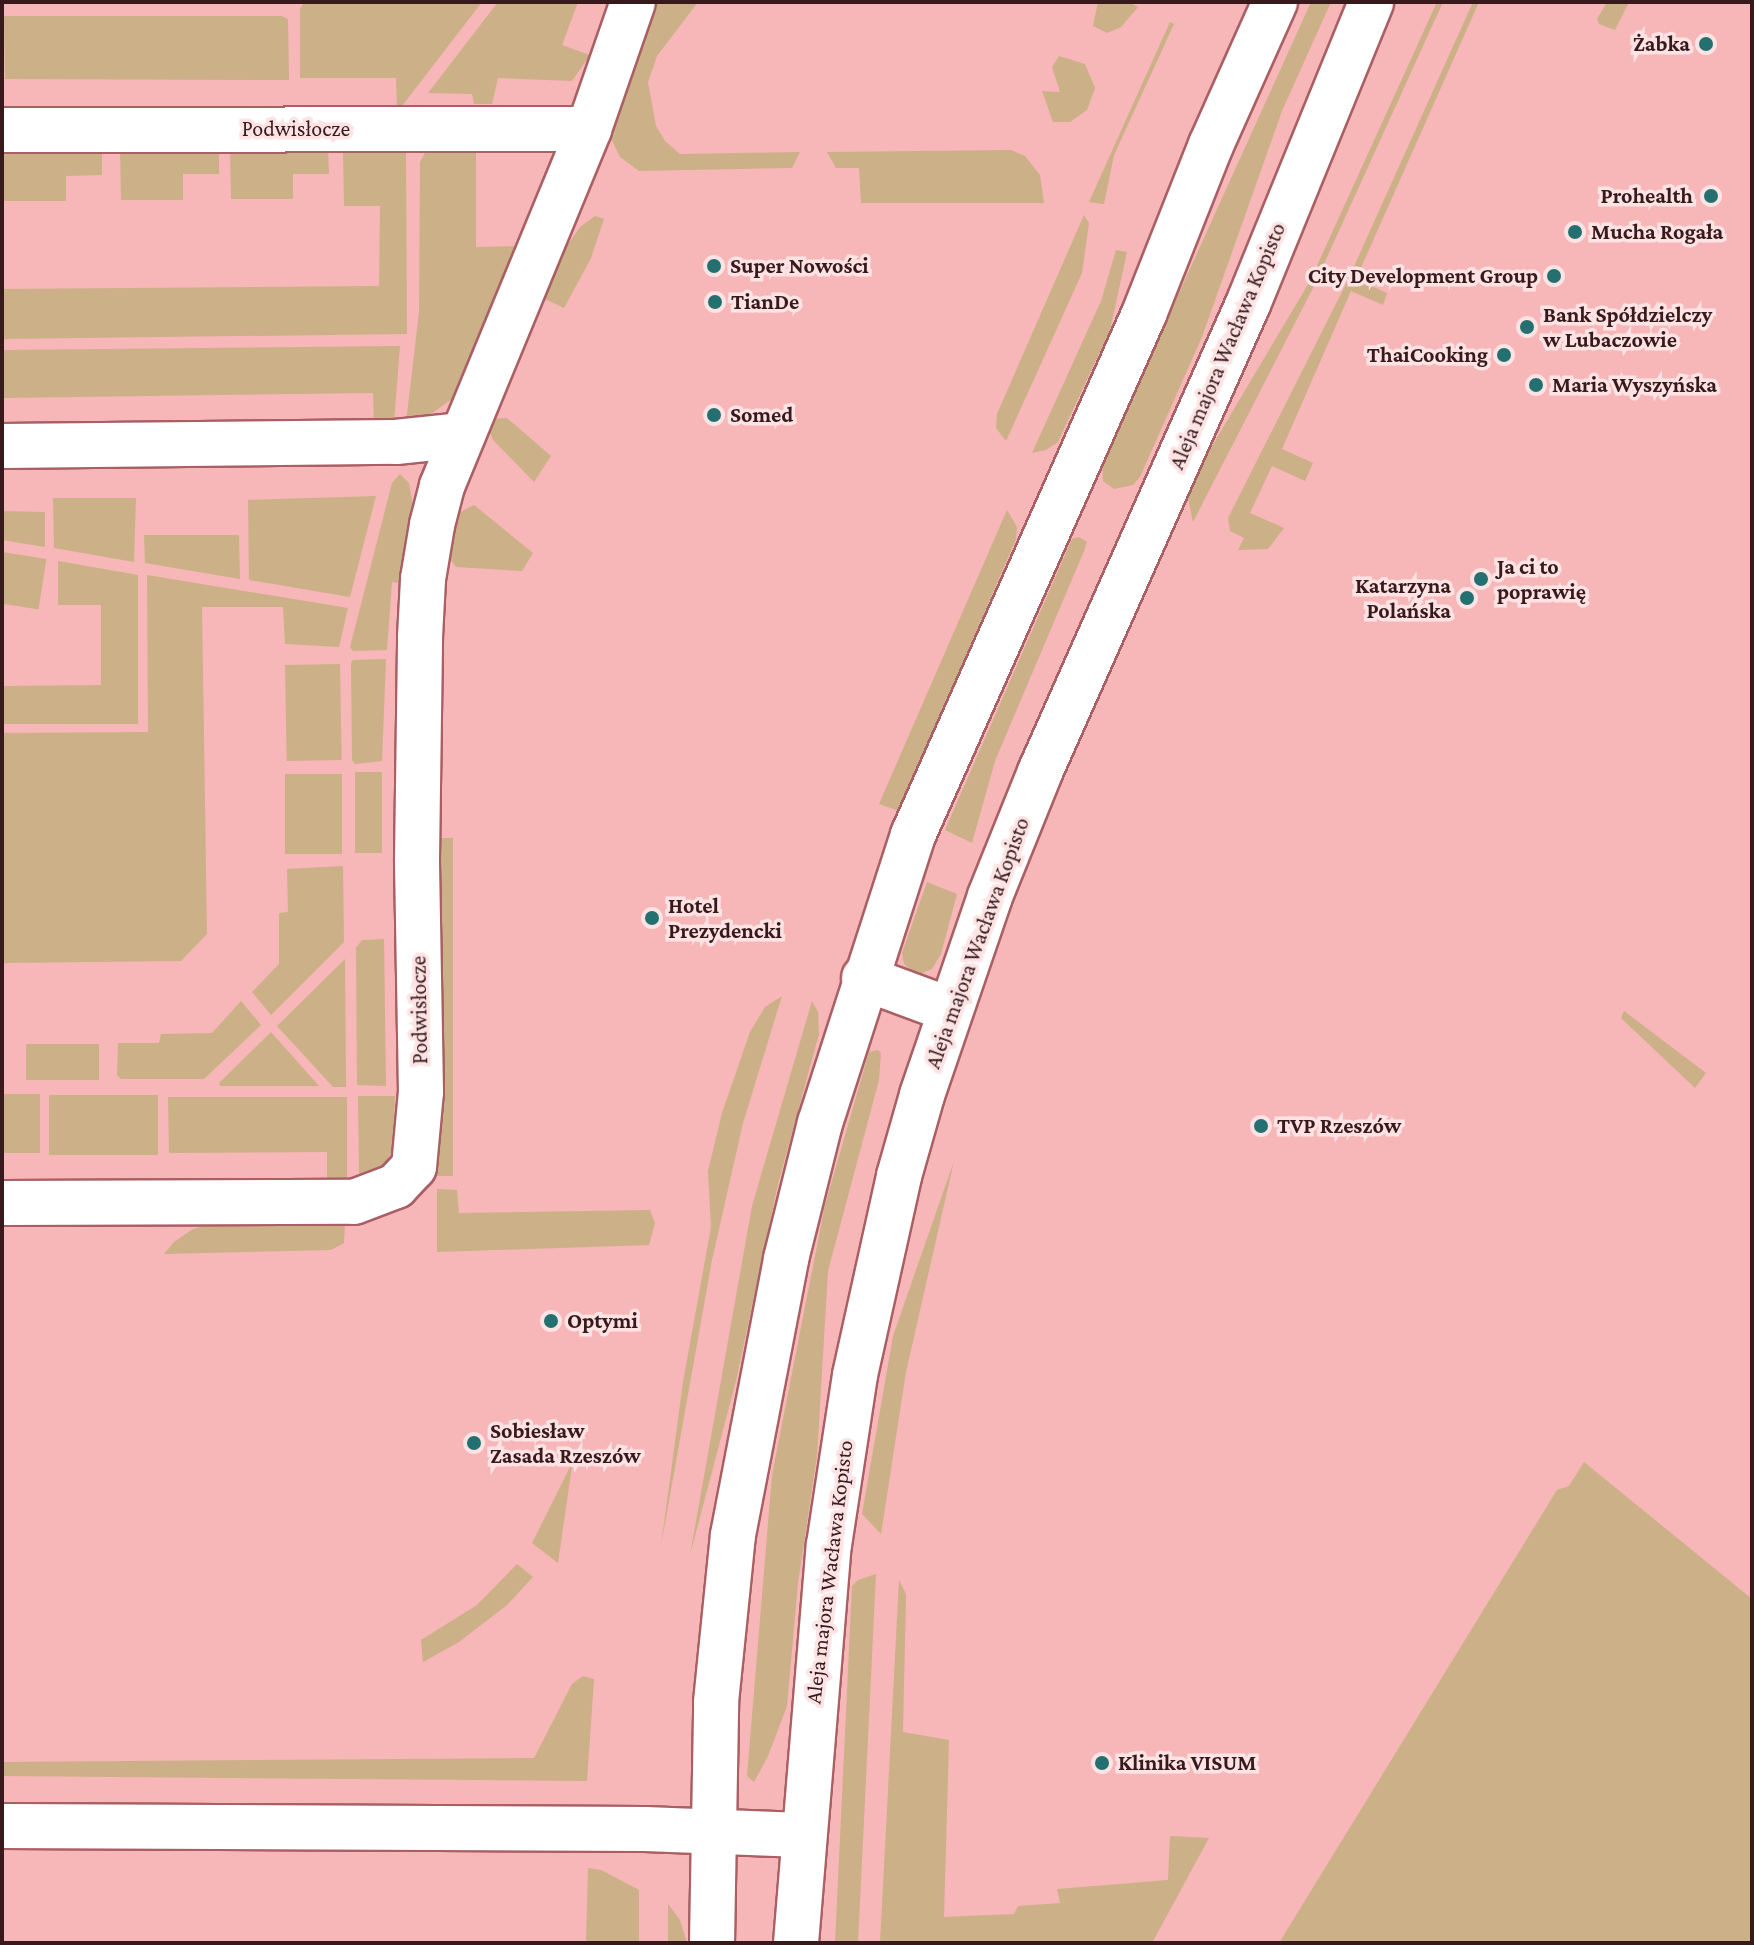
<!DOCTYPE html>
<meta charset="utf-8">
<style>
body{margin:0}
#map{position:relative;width:1754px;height:1945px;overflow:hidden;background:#f7b6b7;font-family:"Crimson Pro",serif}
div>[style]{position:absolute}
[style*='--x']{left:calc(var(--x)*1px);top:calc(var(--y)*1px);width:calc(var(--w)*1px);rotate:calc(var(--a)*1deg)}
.green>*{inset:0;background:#ccb087;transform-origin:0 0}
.roads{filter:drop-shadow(2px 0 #a95f63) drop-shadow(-2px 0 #a95f63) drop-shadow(0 2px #a95f63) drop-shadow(0 -2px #a95f63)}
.minor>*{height:44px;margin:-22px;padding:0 22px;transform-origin:22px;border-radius:22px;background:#fff}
.major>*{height:44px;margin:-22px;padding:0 22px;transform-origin:22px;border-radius:22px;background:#fff}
.dots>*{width:22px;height:22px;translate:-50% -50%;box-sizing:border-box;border:4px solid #fde3e3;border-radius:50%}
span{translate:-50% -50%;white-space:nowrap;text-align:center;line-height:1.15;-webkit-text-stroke:7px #fde3e3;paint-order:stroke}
.poi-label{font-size:22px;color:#381a1c;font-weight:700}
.right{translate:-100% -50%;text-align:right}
.left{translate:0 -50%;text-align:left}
.street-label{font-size:22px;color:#381a1c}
.frame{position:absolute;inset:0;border:4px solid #381a1c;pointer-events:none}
</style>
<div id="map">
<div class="green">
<div style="clip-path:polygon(482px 2px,402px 106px,397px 106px,396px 78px,300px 78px,300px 9px,303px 4px)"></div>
<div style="clip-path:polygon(498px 2px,578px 2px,562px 45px,590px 55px,572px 81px,498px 78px,492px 104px,474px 104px,472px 94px,428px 93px)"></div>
<div style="clip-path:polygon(652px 2px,698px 2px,657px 56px,648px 82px,656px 126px,665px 141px,680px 154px,800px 152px,792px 168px,639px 171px,620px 157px,608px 132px)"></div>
<div style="clip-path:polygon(1098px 2px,1128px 2px,1138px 7px,1121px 27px,1107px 33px,1093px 26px)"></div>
<div style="clip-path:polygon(1311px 2px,1331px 2px,1282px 111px,1202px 337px,1140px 477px,1133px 485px,1114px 489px,1103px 481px,1102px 463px)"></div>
<div style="clip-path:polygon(1437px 2px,1443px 2px,1313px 288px,1193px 522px,1188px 498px,1196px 473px,1310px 281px)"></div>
<div style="clip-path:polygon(1473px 2px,1479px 2px,1356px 279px,1387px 293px,1383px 305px,1351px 291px,1282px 449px,1313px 463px,1305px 481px,1272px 466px,1250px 513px,1284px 528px,1268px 549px,1238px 550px,1244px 538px,1230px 531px,1228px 518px,1347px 282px)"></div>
<div style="clip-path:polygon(1607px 2px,1629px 2px,1615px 30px,1599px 24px,1597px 19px)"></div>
<div style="clip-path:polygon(4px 16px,282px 16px,288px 19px,289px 80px,5px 79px)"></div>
<div style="clip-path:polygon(1170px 22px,1174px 24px,1114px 155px,1104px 204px,1089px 202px)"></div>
<div style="clip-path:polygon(1059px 56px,1085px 64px,1095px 88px,1087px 110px,1070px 122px,1053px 122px,1042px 91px,1060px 92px,1052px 67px)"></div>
<div style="clip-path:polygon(476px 146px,476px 247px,519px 246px,467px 373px,452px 399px,425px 418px,406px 423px,419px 312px,420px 162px,428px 147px)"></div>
<div style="clip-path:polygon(343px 149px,406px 149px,407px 334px,2px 339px,2px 289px,379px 286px,380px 206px,344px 206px)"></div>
<div style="clip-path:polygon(219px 150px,219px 174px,183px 174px,183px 200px,121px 200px,120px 151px)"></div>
<div style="clip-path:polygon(230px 150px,328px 150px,329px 174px,293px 174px,293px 199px,231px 199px)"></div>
<div style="clip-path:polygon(1011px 150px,1025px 156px,1040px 175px,1044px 203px,861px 203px,859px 168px,836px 168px,827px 152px)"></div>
<div style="clip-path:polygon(3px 151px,102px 151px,102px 175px,66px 176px,66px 201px,3px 201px)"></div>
<div style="clip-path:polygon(1084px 215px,1089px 223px,1082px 273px,1006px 441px,996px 428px,997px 414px)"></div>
<div style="clip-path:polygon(595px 216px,604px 219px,591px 258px,564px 308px,543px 298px,565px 249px,580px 227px)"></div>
<div style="clip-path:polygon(1116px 250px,1127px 252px,1110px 330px,1058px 442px,1046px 450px,1032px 453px,1101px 301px)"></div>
<div style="clip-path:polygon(400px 346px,394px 423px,374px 422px,373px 393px,2px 398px,2px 350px)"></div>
<div style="clip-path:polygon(507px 418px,551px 456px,534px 482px,493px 440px,487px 425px,491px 419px)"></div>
<div style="clip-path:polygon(400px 474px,409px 483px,413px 506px,400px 583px,392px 582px,387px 650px,353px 651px,350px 647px,392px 483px)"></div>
<div style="clip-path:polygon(376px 496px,350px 597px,249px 580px,248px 500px)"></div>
<div style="clip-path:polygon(53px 498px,136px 498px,134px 562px,54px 548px)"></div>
<div style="clip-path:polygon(474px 505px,533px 553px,522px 571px,456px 567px,447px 555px,455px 515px)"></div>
<div style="clip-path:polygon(1007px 510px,1017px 527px,1016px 539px,899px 811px,879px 804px)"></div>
<div style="clip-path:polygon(2px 511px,45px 512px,45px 547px,2px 540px)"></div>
<div style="clip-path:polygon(144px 535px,239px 535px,240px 579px,145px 563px)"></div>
<div style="clip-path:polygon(1079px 537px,1087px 542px,1084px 551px,995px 761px,972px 843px,945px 830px,1072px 539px)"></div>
<div style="left:2px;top:552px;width:45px;height:51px;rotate:9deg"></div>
<div style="clip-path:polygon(58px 561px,138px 575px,138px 724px,2px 724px,2px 686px,101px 685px,101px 605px,58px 605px)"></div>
<div style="clip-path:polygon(147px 575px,348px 608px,339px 647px,285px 644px,283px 607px,202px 607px,207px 934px,181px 961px,2px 963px,2px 733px,148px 732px)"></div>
<div style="clip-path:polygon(386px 659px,382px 761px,355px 764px,352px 760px,351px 663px,353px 660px)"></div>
<div style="left:340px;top:664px;width:96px;height:55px;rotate:89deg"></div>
<div style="left:355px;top:772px;width:27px;height:81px"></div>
<div style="left:285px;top:774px;width:57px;height:80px"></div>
<div style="left:432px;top:838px;width:21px;height:338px"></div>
<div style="clip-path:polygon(343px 866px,344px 942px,271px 1015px,252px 992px,279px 964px,279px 913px,288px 912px,287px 869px)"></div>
<div style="clip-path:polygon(927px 882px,957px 894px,941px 954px,932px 969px,922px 973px,913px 972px,904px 964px,902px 953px)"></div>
<div style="clip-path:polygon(384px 939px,386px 1086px,357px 1085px,356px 948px,362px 940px)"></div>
<div style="clip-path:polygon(345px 959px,346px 1087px,333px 1087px,277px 1026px)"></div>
<div style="clip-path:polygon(782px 996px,743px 1123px,712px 1260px,661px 1546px,683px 1382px,711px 1227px,708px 1171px,722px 1113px,750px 1032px,765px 1007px)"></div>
<div style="clip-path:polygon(241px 1001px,261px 1025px,204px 1079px,121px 1079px,117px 1075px,118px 1043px,159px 1043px,161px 1034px,212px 1033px)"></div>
<div style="clip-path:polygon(812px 1001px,818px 1012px,819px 1034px,778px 1184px,736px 1381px,690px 1555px,752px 1206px)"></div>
<div style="clip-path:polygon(1624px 1011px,1706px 1073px,1695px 1088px,1621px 1018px)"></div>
<div style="clip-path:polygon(271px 1032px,319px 1086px,220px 1086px,219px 1083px)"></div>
<div style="left:26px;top:1044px;width:73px;height:36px"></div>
<div style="clip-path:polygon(878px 1050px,881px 1053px,879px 1080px,828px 1271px,817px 1456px,798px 1583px,787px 1706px,768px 1756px,754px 1782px,747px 1776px,772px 1475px,825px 1205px,869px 1052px)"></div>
<div style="left:2px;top:1094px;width:38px;height:59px"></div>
<div style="left:49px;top:1095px;width:109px;height:60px"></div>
<div style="clip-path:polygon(358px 1096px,395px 1096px,393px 1149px,381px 1171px,367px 1180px,359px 1173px)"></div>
<div style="clip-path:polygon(168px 1097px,347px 1097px,347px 1184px,327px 1181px,327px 1152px,169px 1153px)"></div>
<div style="clip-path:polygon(954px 1161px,906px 1372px,881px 1534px,862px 1514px,893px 1336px)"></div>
<div style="clip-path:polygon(437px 1189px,457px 1190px,459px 1213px,650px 1210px,655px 1223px,649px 1245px,437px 1252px)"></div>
<div style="clip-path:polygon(215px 1223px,345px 1223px,344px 1243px,331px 1250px,164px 1254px,174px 1242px,193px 1229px)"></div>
<div style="clip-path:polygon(1584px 1462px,1752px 1599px,1752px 1943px,1279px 1943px,1557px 1490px,1569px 1486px)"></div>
<div style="clip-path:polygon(571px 1465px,572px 1466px,558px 1563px,532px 1543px)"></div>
<div style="clip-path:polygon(517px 1564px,533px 1577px,507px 1605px,459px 1642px,423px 1662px,421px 1640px,477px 1605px)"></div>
<div style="clip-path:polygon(876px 1574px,858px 1943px,835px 1943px,852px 1586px,858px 1580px)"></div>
<div style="clip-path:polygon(899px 1580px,906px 1594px,903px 1732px,949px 1740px,944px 1917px,1014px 1914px,1018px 1906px,1060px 1903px,1057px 1889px,1168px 1880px,1170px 1836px,1209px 1838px,1152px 1943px,880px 1943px)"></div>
<div style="clip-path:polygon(583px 1676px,594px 1679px,587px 1781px,2px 1776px,2px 1762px,534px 1758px,572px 1684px)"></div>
<div style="clip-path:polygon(588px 1868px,601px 1870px,639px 1890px,639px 1943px,586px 1943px)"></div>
<div style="clip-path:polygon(668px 1904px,680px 1920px,687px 1943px,668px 1943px)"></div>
</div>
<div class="roads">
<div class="minor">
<div style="--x:2;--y:130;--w:587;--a:-0.1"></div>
<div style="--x:2;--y:446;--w:394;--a:-0.6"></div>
<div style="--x:396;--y:442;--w:67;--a:-6"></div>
<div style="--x:864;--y:978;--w:92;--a:20.4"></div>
<div style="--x:2;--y:1203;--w:352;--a:-0.2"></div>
<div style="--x:354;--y:1202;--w:45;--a:-20.9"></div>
<div style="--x:396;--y:1186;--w:26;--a:-47"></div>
<div style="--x:414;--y:1167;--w:75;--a:-84.7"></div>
<div style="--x:421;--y:1092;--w:233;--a:-91"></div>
<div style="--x:417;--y:859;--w:222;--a:-89.2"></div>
<div style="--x:420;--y:637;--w:58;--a:-87"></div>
<div style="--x:423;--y:579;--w:55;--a:-80.5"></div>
<div style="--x:432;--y:525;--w:40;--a:-75.6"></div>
<div style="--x:442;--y:486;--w:386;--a:-67.6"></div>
<div style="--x:589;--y:129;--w:134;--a:-70.9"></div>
<div style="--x:2;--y:1826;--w:643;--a:0.27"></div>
<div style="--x:645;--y:1829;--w:157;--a:2.2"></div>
</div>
<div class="major">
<div style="--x:712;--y:1943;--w:241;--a:-89"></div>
<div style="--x:716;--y:1702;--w:168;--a:-84.2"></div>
<div style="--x:733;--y:1535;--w:281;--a:-79.1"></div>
<div style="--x:786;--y:1259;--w:140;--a:-76"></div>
<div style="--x:820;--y:1123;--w:303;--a:-72.1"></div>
<div style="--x:913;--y:835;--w:570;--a:-66.09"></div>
<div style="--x:1144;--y:314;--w:182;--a:-68.4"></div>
<div style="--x:1211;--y:145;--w:157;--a:-65.9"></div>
<div style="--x:796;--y:1943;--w:399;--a:-85.3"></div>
<div style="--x:829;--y:1545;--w:172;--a:-81.3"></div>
<div style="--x:855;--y:1375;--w:204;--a:-77.5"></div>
<div style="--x:899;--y:1176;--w:84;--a:-74.1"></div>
<div style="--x:922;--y:1095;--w:210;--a:-71.1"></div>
<div style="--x:990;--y:896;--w:134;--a:-68"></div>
<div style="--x:1040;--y:772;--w:512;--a:-66.04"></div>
<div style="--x:1248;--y:304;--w:326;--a:-67.8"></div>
</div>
</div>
<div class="dots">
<div style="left:1706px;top:44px;background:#246f70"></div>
<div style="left:1711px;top:196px;background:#246f70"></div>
<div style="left:1575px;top:232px;background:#246f70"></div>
<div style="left:714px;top:266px;background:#246f70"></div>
<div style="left:1554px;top:276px;background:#246f70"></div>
<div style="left:715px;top:302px;background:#246f70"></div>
<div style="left:1527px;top:327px;background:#246f70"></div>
<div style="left:1504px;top:355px;background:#246f70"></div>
<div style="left:1536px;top:385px;background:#246f70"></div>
<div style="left:714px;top:415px;background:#246f70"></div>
<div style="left:1481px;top:579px;background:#246f70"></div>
<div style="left:1467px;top:598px;background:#246f70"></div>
<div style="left:652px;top:918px;background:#246f70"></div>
<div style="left:1261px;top:1126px;background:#246f70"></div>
<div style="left:551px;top:1321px;background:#246f70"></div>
<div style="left:474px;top:1443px;background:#246f70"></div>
<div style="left:1102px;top:1763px;background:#246f70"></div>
</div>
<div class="poi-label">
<span class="right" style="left:1690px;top:44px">Żabka</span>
<span class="right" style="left:1693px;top:196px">Prohealth</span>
<span class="left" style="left:1591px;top:232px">Mucha Rogała</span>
<span class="left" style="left:730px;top:266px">Super Nowości</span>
<span class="right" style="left:1538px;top:276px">City Development Group</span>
<span class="left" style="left:731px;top:302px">TianDe</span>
<span class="left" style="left:1543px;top:327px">Bank Spółdzielczy<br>w Lubaczowie</span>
<span class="right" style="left:1488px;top:355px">ThaiCooking</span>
<span class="left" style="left:1552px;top:385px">Maria Wyszyńska</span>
<span class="left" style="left:730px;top:415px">Somed</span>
<span class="left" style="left:1497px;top:579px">Ja ci to<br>poprawię</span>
<span class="right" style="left:1451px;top:598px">Katarzyna<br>Polańska</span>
<span class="left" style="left:668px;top:918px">Hotel<br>Prezydencki</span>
<span class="left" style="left:1277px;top:1126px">TVP Rzeszów</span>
<span class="left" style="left:567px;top:1321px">Optymi</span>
<span class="left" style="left:490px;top:1443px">Sobiesław<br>Zasada Rzeszów</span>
<span class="left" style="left:1118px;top:1763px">Klinika VISUM</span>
</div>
<div class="street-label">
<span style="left:296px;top:129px">Podwisłocze</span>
<span style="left:1227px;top:346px;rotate:-67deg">Aleja majora Wacława Kopisto</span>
<span style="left:977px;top:943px;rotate:-70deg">Aleja majora Wacława Kopisto</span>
<span style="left:419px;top:1010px;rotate:-91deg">Podwisłocze</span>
<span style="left:829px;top:1572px;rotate:-83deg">Aleja majora Wacława Kopisto</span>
</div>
<div class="frame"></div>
</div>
